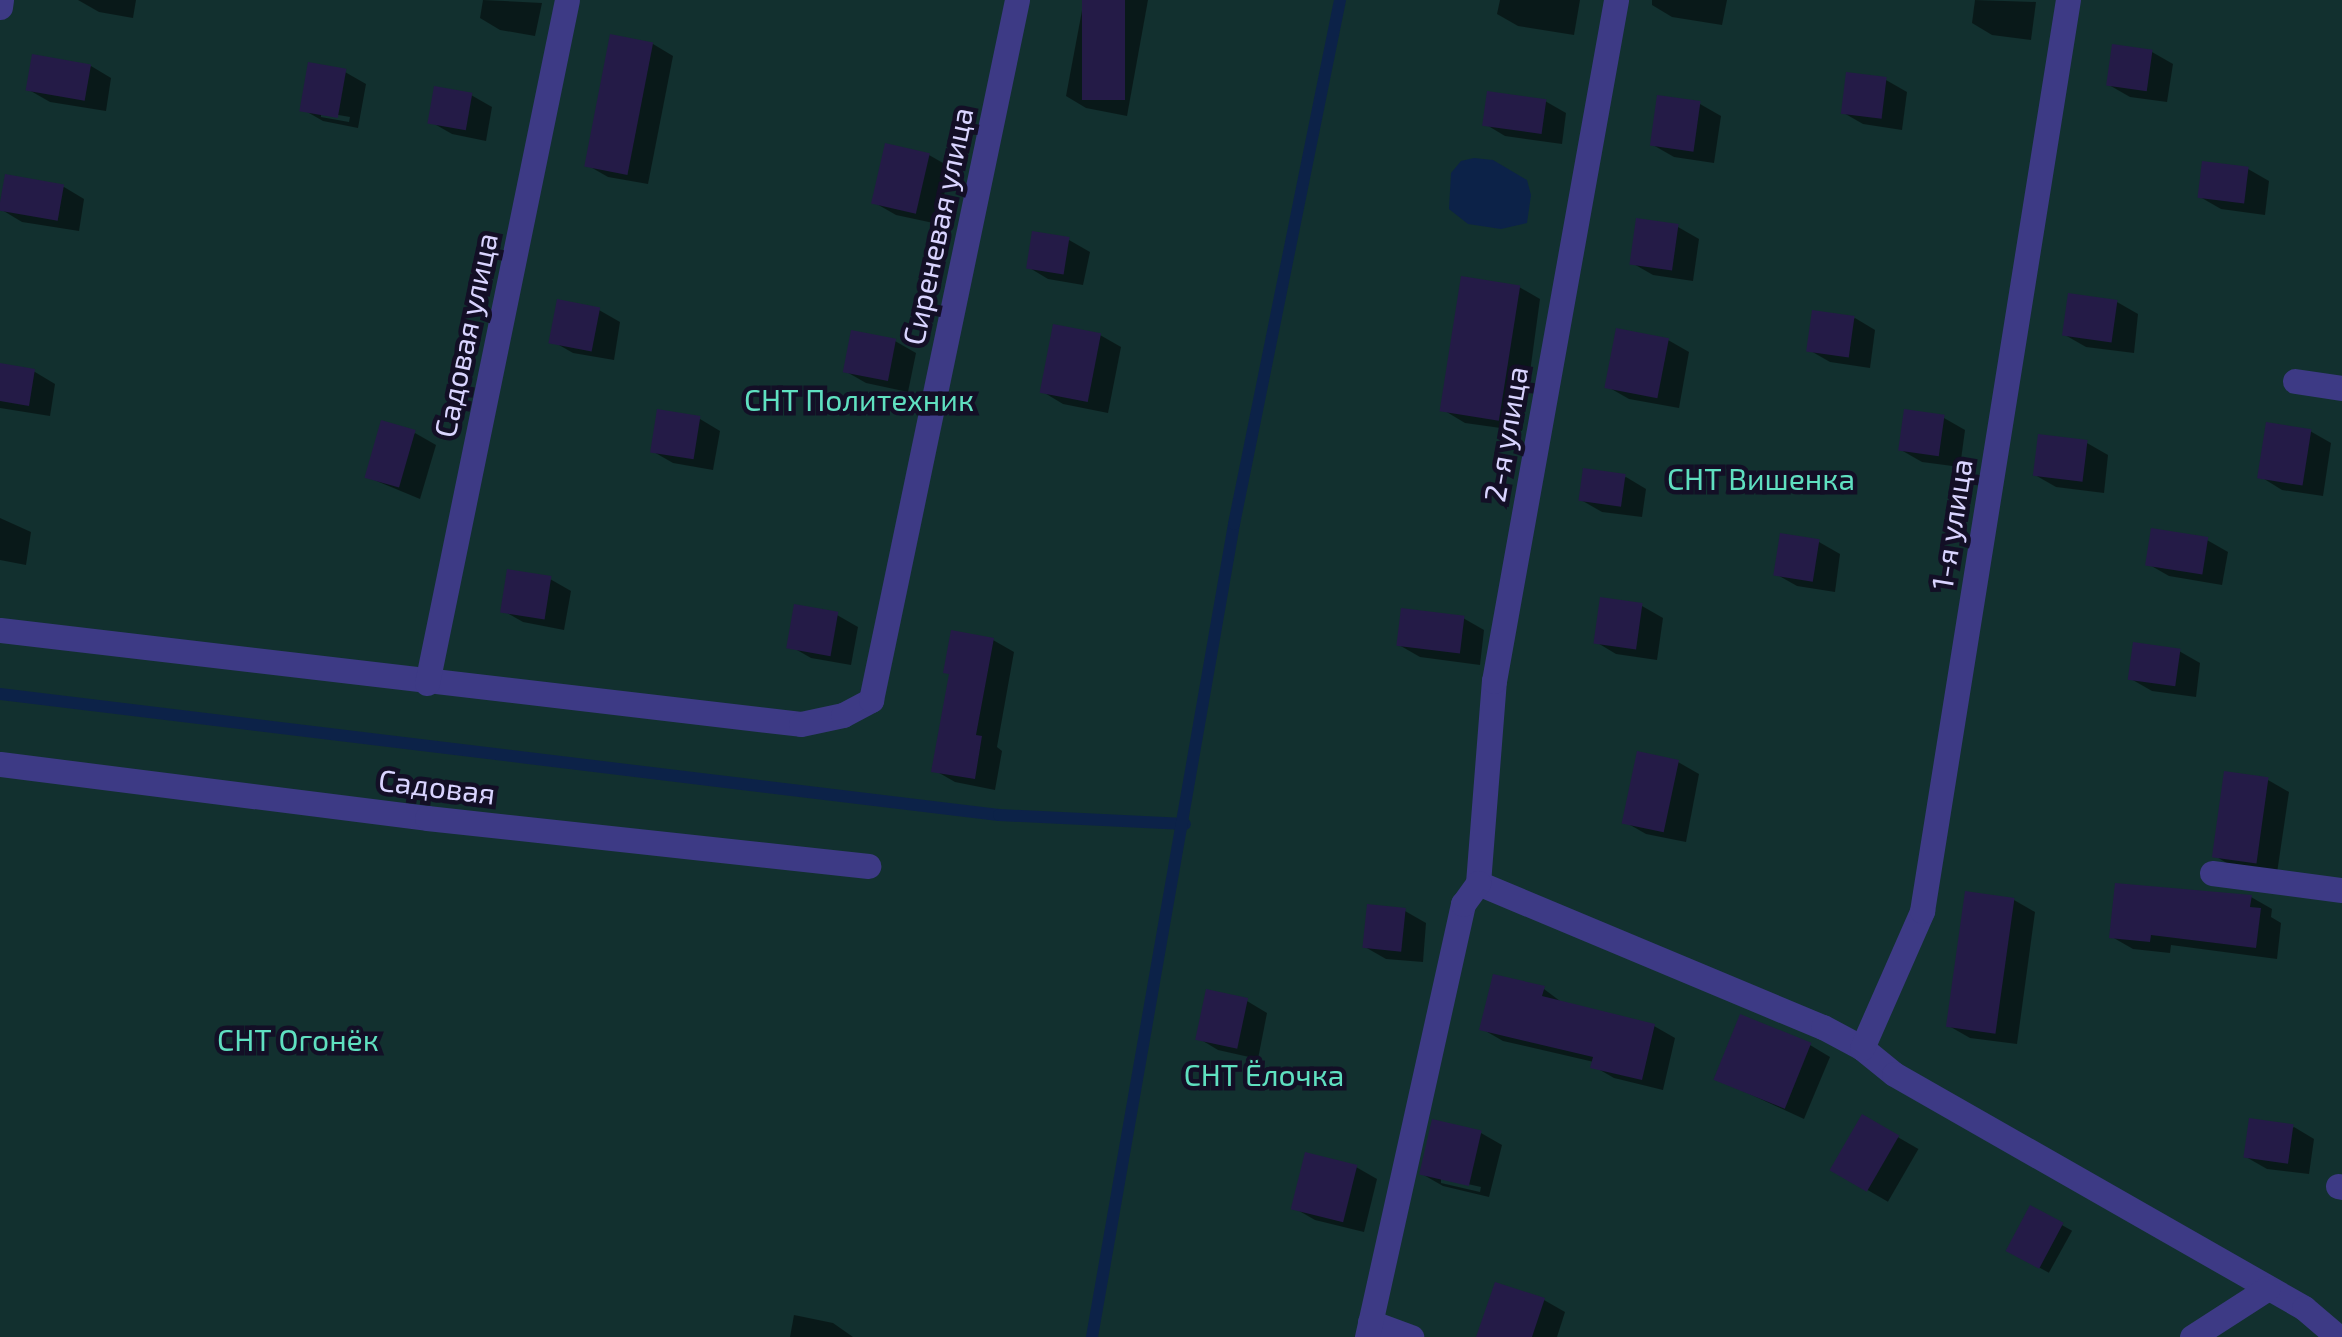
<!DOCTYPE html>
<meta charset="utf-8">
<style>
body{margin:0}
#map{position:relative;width:2342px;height:1337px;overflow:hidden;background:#130f26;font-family:"Exo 2",sans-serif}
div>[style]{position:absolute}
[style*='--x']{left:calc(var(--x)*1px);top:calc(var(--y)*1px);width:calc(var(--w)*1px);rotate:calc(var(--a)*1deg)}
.green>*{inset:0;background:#12302f;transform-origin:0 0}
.water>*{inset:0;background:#0c2248}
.shadow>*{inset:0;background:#0007;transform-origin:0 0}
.stream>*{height:12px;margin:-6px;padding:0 6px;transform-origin:6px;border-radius:6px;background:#0c2248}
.building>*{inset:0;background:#241b47;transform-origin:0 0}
.minor>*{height:25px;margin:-12.5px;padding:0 12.5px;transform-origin:12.5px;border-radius:12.5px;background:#3d3a85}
span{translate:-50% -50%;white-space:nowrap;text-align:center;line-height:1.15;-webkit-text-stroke:9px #130f26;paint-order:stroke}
.street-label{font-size:30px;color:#d9d4ff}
.park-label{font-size:30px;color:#5fe0c0}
</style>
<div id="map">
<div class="green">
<div style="left:0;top:0;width:2342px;height:1337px"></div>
</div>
<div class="water">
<div style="clip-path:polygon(1474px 158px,1493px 160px,1527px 180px,1531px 195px,1527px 223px,1501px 229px,1468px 224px,1449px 209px,1451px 173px,1461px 161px)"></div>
</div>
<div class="shadow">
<div style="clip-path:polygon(78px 0,136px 0,133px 18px,99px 12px)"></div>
<div style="clip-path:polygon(483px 0,542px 3px,535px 36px,500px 30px,480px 18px)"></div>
<div style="clip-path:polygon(1084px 0,1148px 0,1127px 116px,1086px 108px,1066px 96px)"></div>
<div style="clip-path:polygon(1500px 0,1580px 0,1574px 35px,1518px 26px,1497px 14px)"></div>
<div style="clip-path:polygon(1652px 0,1727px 0,1722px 25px,1672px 17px,1652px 5px)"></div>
<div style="clip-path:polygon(1975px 0,2036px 2px,2031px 40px,1992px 35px,1972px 23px)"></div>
<div style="clip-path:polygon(612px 37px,653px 44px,673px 56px,648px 184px,608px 177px,587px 165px)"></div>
<div style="clip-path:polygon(2152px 52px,2173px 64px,2167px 102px,2130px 97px,2109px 85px)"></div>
<div style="clip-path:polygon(91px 66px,111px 78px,106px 111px,50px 102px,29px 90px)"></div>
<div style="clip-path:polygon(evenodd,345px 72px,366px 84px,358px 128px,323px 121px,302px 109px,345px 72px,321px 112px,350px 117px,349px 122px,321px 117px,321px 112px)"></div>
<div style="clip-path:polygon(1886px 80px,1907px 92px,1902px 130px,1863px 124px,1842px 112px)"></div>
<div style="clip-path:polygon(471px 95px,492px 107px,486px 141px,452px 134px,431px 122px)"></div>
<div style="clip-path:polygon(1545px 101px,1566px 113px,1562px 144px,1505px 136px,1485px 124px)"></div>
<div style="clip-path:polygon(1700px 104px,1721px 116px,1714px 163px,1674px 157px,1653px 145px)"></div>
<div style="clip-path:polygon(929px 155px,950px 167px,938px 224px,896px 215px,875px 203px)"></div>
<div style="clip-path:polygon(2248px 169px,2269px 181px,2265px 215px,2221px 209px,2200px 197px)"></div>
<div style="clip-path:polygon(64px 187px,84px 199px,79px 231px,22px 222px,2px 210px)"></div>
<div style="clip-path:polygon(1678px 227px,1699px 239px,1693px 281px,1653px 275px,1632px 263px)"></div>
<div style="clip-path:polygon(1069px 240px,1090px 252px,1083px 285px,1048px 279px,1028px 267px)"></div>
<div style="clip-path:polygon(1519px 287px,1540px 299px,1522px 431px,1465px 423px,1445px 411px)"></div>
<div style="clip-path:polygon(2117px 302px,2138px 314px,2134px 353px,2086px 347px,2065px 335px)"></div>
<div style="clip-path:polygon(599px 310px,620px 322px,614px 360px,573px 353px,552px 341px)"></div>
<div style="clip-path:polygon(1855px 318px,1875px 330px,1870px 368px,1830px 362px,1809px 350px)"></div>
<div style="clip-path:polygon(1100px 335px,1121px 347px,1108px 413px,1063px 404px,1043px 392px)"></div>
<div style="clip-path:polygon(1668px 340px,1689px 352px,1679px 408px,1629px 399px,1608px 387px)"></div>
<div style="clip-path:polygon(895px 341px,916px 353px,908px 392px,866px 383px,845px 371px)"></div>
<div style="clip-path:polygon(0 366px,35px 372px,55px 384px,50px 416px,0 408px)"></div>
<div style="clip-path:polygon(659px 412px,700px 419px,720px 431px,713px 470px,673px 463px,652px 451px)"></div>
<div style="clip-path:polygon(1944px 418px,1965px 430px,1960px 467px,1922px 462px,1901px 450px)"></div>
<div style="clip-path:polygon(2310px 431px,2331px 443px,2323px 496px,2282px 490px,2261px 477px)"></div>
<div style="clip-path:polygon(415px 433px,436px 445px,420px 499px,367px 477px)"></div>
<div style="clip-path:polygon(2087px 443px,2108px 455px,2104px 493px,2056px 487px,2035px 475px)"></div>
<div style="clip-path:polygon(1626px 477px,1646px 489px,1642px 517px,1602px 512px,1581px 500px)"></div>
<div style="clip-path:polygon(0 518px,31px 532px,26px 565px,0 560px)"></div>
<div style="clip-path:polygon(2207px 540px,2228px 552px,2222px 585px,2169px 576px,2148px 564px)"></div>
<div style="clip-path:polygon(1819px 542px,1840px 554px,1835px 592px,1797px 586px,1776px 574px)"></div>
<div style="clip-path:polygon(550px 579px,571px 591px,564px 630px,523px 622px,502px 610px)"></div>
<div style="clip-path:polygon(1642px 606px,1663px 618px,1657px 660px,1616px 654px,1596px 642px)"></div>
<div style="clip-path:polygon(837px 615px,858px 627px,851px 665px,811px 658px,790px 646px)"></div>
<div style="clip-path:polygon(1463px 618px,1484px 630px,1480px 665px,1420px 657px,1399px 645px)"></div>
<div style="clip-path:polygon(993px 640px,1014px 652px,997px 747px,1002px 751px,995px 790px,955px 782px,934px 770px,951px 675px,946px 672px)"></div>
<div style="clip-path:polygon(2179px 651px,2200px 663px,2196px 697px,2152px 691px,2131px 679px)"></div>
<div style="clip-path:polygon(1678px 762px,1699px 774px,1686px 842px,1646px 834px,1625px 822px)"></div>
<div style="clip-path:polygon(2268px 780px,2289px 792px,2277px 873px,2235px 868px,2215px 856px)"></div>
<div style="clip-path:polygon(2251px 897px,2272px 909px,2271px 917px,2281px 923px,2277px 959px,2171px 945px,2170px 953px,2133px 949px,2112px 937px)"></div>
<div style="clip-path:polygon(2014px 900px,2035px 912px,2017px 1044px,1970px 1038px,1949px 1026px)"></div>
<div style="clip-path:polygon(1405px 911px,1426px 923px,1423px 962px,1386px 959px,1365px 947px)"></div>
<div style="clip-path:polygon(1544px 989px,1564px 1004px,1654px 1026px,1675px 1038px,1663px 1090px,1614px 1078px,1593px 1066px,1594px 1062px,1503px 1041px,1482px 1029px)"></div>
<div style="clip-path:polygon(1247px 1001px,1267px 1013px,1258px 1059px,1218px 1050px,1198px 1038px)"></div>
<div style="clip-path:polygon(1810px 1045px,1830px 1057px,1804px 1119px,1717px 1079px)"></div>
<div style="left:1863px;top:1117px;width:64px;height:61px;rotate:30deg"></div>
<div style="clip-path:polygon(2294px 1127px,2314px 1139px,2309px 1174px,2267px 1169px,2246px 1157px)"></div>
<div style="clip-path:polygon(evenodd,1481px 1133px,1502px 1145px,1489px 1197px,1443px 1186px,1422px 1174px,1481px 1133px,1441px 1178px,1481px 1187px,1480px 1192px,1441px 1183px,1441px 1178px)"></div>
<div style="clip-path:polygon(1356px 1167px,1377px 1179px,1364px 1232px,1315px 1220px,1294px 1208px)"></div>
<div style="left:2031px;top:1208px;width:47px;height:48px;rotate:29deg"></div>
<div style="clip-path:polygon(1544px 1300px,1565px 1312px,1557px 1337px,1483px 1337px)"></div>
<div style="clip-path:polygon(794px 1315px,833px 1323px,853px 1337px,790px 1337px)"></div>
</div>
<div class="stream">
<div style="--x:0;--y:694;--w:1006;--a:6.91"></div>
<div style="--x:999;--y:815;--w:186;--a:2.8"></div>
<div style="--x:1092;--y:1337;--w:825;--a:-80.09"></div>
<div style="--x:1234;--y:524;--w:535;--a:-78.56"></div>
</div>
<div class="building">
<div style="left:1082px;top:0;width:43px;height:100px"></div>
<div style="left:610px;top:34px;width:44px;height:135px;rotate:11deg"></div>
<div style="left:2112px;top:44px;width:41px;height:42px;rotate:8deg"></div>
<div style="left:32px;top:54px;width:60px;height:37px;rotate:10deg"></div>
<div style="left:308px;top:62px;width:39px;height:50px;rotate:10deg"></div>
<div style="left:1846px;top:72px;width:41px;height:42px;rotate:7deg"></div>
<div style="left:434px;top:86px;width:39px;height:38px;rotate:10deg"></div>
<div style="left:1487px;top:91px;width:60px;height:35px;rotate:8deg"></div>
<div style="left:1657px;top:95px;width:44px;height:51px;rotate:8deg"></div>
<div style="left:885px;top:143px;width:46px;height:62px;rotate:13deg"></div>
<div style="left:2202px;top:161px;width:47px;height:37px;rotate:7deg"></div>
<div style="left:5px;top:174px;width:60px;height:37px;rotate:10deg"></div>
<div style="left:1636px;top:218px;width:43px;height:47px;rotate:8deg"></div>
<div style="left:1032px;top:231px;width:38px;height:38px;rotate:9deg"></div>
<div style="left:1461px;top:276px;width:60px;height:137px;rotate:9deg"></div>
<div style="left:2068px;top:293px;width:50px;height:43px;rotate:8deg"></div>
<div style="left:557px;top:299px;width:44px;height:45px;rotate:11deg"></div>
<div style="left:1812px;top:310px;width:43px;height:42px;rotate:8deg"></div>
<div style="left:1053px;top:324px;width:49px;height:70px;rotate:11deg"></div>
<div style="left:1616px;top:328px;width:54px;height:61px;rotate:11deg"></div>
<div style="left:851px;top:330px;width:46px;height:43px;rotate:11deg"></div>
<div style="clip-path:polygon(0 363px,35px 369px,29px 406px,0 401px)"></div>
<div style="left:657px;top:409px;width:44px;height:44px;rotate:9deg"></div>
<div style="left:1904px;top:409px;width:41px;height:42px;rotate:8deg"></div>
<div style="left:381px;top:420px;width:36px;height:60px;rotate:16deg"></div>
<div style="left:2266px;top:422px;width:46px;height:57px;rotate:9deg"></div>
<div style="left:2038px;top:434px;width:50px;height:42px;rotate:7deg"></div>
<div style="left:1583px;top:468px;width:43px;height:33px;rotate:8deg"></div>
<div style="left:2151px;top:528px;width:58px;height:38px;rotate:9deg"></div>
<div style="left:1780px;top:533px;width:40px;height:43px;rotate:9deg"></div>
<div style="left:507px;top:569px;width:45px;height:44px;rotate:9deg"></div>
<div style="left:1600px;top:597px;width:43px;height:47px;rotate:8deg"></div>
<div style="left:794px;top:604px;width:45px;height:45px;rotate:10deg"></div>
<div style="left:1401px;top:608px;width:64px;height:38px;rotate:7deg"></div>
<div style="clip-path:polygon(951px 630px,994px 638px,976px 735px,982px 736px,975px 779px,931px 772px,949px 674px,943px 673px)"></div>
<div style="left:2133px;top:642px;width:48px;height:38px;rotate:8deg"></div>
<div style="left:1637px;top:751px;width:43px;height:74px;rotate:12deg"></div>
<div style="left:2224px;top:771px;width:45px;height:87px;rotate:8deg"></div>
<div style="clip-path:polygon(2115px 883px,2252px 895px,2250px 907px,2261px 908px,2256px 948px,2151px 935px,2150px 942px,2109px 938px)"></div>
<div style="left:1965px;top:891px;width:50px;height:137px;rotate:8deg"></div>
<div style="left:1367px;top:904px;width:39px;height:44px;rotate:6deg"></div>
<div style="clip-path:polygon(1493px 974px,1545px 986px,1542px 996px,1655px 1024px,1642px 1080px,1590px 1068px,1593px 1057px,1479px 1030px)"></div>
<div style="left:1206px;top:989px;width:43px;height:52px;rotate:12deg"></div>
<div style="left:1740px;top:1014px;width:77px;height:71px;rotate:22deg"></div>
<div style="left:1862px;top:1114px;width:43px;height:65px;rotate:30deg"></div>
<div style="left:2249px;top:1118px;width:45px;height:40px;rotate:8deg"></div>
<div style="left:1432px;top:1119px;width:51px;height:57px;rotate:13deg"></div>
<div style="left:1305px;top:1152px;width:54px;height:59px;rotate:14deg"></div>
<div style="left:2030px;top:1205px;width:38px;height:52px;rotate:28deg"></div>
<div style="clip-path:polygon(1495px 1282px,1545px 1298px,1532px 1337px,1476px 1337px)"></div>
</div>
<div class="minor">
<div style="--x:0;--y:7;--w:7;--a:-82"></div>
<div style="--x:2295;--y:381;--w:48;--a:8.5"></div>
<div style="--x:0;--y:630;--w:806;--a:6.69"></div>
<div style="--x:801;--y:724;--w:43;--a:-12.1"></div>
<div style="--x:843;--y:715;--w:32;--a:-28"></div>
<div style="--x:871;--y:700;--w:715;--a:-78.22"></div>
<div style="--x:427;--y:683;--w:697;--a:-78.42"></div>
<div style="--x:0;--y:764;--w:430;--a:7.2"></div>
<div style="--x:427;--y:818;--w:444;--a:6.2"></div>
<div style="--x:2212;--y:873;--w:131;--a:7.5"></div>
<div style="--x:1478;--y:883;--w:374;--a:22.7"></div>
<div style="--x:1823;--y:1027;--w:44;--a:28.3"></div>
<div style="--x:1862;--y:1048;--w:41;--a:39.1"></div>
<div style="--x:1894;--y:1074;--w:472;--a:29.7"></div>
<div style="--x:2304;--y:1308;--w:45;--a:40.5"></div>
<div style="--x:1478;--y:883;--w:203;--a:-85.5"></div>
<div style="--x:1494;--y:681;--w:692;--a:-79.84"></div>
<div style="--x:1862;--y:1048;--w:150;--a:-66.3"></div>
<div style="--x:1922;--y:911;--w:923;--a:-80.9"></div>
<div style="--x:2338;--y:1186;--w:4;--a:14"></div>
<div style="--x:1370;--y:1322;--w:44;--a:20.1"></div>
<div style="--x:1367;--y:1337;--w:444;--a:-77.5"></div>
<div style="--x:1463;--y:904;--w:26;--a:-54"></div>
<div style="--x:2192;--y:1337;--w:90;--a:-32.8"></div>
</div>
<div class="street-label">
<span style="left:937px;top:226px;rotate:-78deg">Сиреневая улица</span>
<span style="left:465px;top:335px;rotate:-78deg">Садовая улица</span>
<span style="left:1505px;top:434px;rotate:-80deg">2-я улица</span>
<span style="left:1951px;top:524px;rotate:-81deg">1-я улица</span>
<span style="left:437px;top:786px;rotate:7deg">Садовая</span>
</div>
<div class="park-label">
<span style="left:859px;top:399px">СНТ Политехник</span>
<span style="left:1761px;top:478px">СНТ Вишенка</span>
<span style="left:298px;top:1039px">СНТ Огонёк</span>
<span style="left:1264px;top:1074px">СНТ Ёлочка</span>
</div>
</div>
